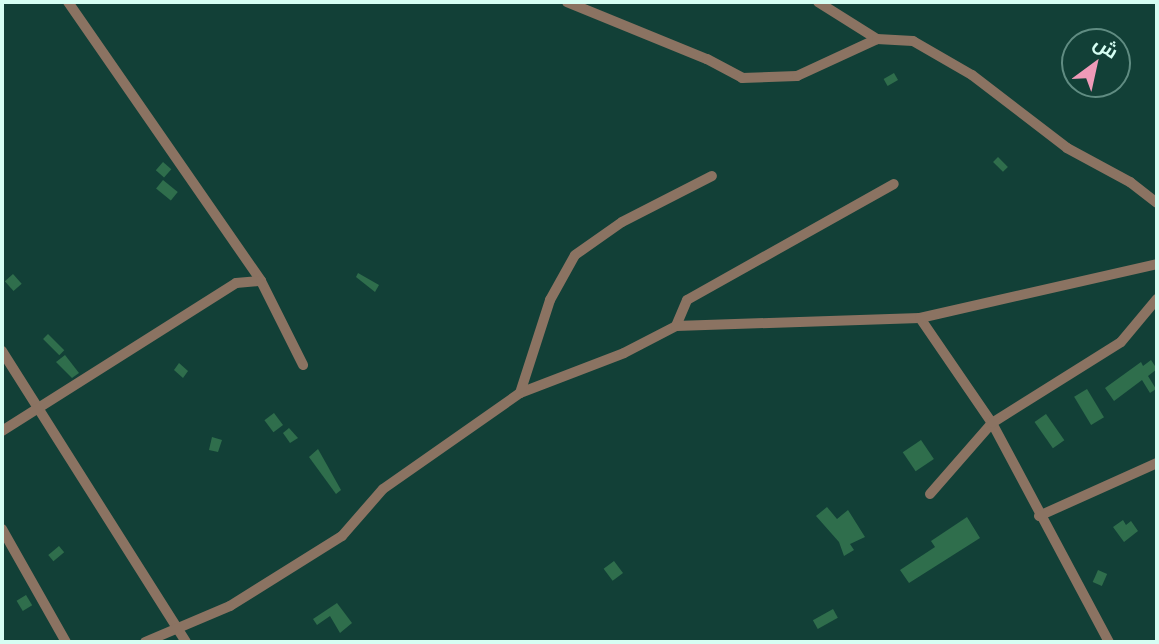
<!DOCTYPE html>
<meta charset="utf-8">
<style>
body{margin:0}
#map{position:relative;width:1159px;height:644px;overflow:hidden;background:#124037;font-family:Georgia,Cairo,serif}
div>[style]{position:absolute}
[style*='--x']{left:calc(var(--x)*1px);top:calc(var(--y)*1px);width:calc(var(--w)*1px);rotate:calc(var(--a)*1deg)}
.building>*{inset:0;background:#2f6e4c;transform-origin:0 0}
.street>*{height:10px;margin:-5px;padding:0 5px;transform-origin:5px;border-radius:5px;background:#8b7362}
span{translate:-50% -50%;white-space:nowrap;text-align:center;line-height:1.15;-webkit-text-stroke:7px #124037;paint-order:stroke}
.frame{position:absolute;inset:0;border:4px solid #d6fef3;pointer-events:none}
.north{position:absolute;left:1061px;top:28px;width:70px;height:70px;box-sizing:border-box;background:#124037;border:2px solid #608c82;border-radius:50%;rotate:33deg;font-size:19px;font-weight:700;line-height:28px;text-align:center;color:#d6fef3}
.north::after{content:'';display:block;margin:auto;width:24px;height:32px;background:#ef9ab8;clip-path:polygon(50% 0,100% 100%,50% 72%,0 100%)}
</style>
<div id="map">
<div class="building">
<div style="left:894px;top:73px;width:8px;height:12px;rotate:60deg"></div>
<div style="left:998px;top:157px;width:14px;height:7px;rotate:45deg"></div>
<div style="left:163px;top:162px;width:11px;height:11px;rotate:41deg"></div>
<div style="left:163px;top:180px;width:19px;height:11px;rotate:39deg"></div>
<div style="clip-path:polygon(358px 273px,379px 285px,375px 292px,356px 277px)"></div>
<div style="left:13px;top:274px;width:13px;height:11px;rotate:48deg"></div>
<div style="left:48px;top:334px;width:23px;height:7px;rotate:45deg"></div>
<div style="clip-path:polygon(65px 355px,79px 373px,72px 378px,56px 362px)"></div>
<div style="clip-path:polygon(1151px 360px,1157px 369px,1148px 376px,1156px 389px,1150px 393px,1142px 380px,1114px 401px,1105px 388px,1141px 362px,1143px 366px)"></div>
<div style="clip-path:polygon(179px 363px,188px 371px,183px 378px,174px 370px)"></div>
<div style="left:1087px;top:389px;width:33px;height:15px;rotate:59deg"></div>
<div style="left:274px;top:413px;width:15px;height:12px;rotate:53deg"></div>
<div style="left:1046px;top:414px;width:32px;height:14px;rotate:55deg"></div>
<div style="clip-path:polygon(289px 428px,298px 438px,290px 443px,283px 433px)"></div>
<div style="clip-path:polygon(212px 437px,222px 440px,218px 452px,209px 450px)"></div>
<div style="left:921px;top:440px;width:23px;height:22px;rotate:56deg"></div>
<div style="clip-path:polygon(318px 449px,341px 490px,336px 494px,309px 457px)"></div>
<div style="clip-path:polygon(827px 507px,837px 519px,848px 510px,865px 537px,850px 544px,854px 550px,844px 556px,839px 542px,816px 516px)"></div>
<div style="clip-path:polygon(967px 517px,980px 538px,909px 583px,900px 570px,935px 547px,931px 541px)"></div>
<div style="clip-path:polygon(1123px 520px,1126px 525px,1131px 521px,1138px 531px,1124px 542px,1113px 527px)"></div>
<div style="left:59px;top:546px;width:8px;height:14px;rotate:50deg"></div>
<div style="left:614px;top:561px;width:15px;height:13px;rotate:53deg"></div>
<div style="left:1098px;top:570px;width:10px;height:13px;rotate:24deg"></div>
<div style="left:26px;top:595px;width:12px;height:11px;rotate:59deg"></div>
<div style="clip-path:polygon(337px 603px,352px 623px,340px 633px,330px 616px,317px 625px,313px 619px)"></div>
<div style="left:833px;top:609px;width:10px;height:23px;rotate:61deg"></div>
</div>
<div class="street">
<div style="--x:68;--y:2;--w:339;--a:55.3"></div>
<div style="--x:567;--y:2;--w:151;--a:22.2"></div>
<div style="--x:707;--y:59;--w:40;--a:28"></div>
<div style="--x:742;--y:78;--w:55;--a:-2.1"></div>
<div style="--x:797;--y:76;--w:88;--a:-24.8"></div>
<div style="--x:818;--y:2;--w:70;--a:32.1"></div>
<div style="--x:877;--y:39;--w:36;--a:3"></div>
<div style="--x:913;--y:41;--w:68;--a:30"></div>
<div style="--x:972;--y:75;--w:120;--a:37.5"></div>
<div style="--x:1067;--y:148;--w:72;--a:28.4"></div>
<div style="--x:1130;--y:182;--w:34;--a:38"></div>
<div style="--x:920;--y:318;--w:127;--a:55.6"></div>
<div style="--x:992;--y:423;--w:248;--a:61.9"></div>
<div style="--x:676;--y:326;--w:28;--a:-67"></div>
<div style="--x:687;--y:300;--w:237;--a:-29.3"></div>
<div style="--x:2;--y:351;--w:344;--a:57.7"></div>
<div style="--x:520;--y:393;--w:111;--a:-21"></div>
<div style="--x:624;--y:353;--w:59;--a:-27.4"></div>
<div style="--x:676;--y:326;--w:244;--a:-1.9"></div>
<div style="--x:920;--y:318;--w:243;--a:-12.8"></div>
<div style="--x:2;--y:431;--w:277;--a:-32.3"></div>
<div style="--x:236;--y:283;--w:25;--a:-5"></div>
<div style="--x:261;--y:281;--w:94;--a:63.4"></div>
<div style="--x:930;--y:494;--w:94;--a:-48.9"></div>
<div style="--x:992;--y:423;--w:152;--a:-32.1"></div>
<div style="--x:1121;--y:342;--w:56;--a:-50.1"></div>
<div style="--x:1039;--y:516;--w:129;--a:-24.2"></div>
<div style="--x:2;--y:529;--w:130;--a:60.5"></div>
<div style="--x:145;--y:642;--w:92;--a:-23"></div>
<div style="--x:230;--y:606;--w:132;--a:-32"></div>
<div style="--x:342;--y:536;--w:62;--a:-48.9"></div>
<div style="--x:383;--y:489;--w:167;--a:-35"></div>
<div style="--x:520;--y:393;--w:98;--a:-72.1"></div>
<div style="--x:550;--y:300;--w:51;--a:-60.9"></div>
<div style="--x:575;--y:255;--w:57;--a:-35.1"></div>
<div style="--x:622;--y:222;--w:101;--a:-27.1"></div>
</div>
<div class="frame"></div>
<div class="north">ش</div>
</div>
